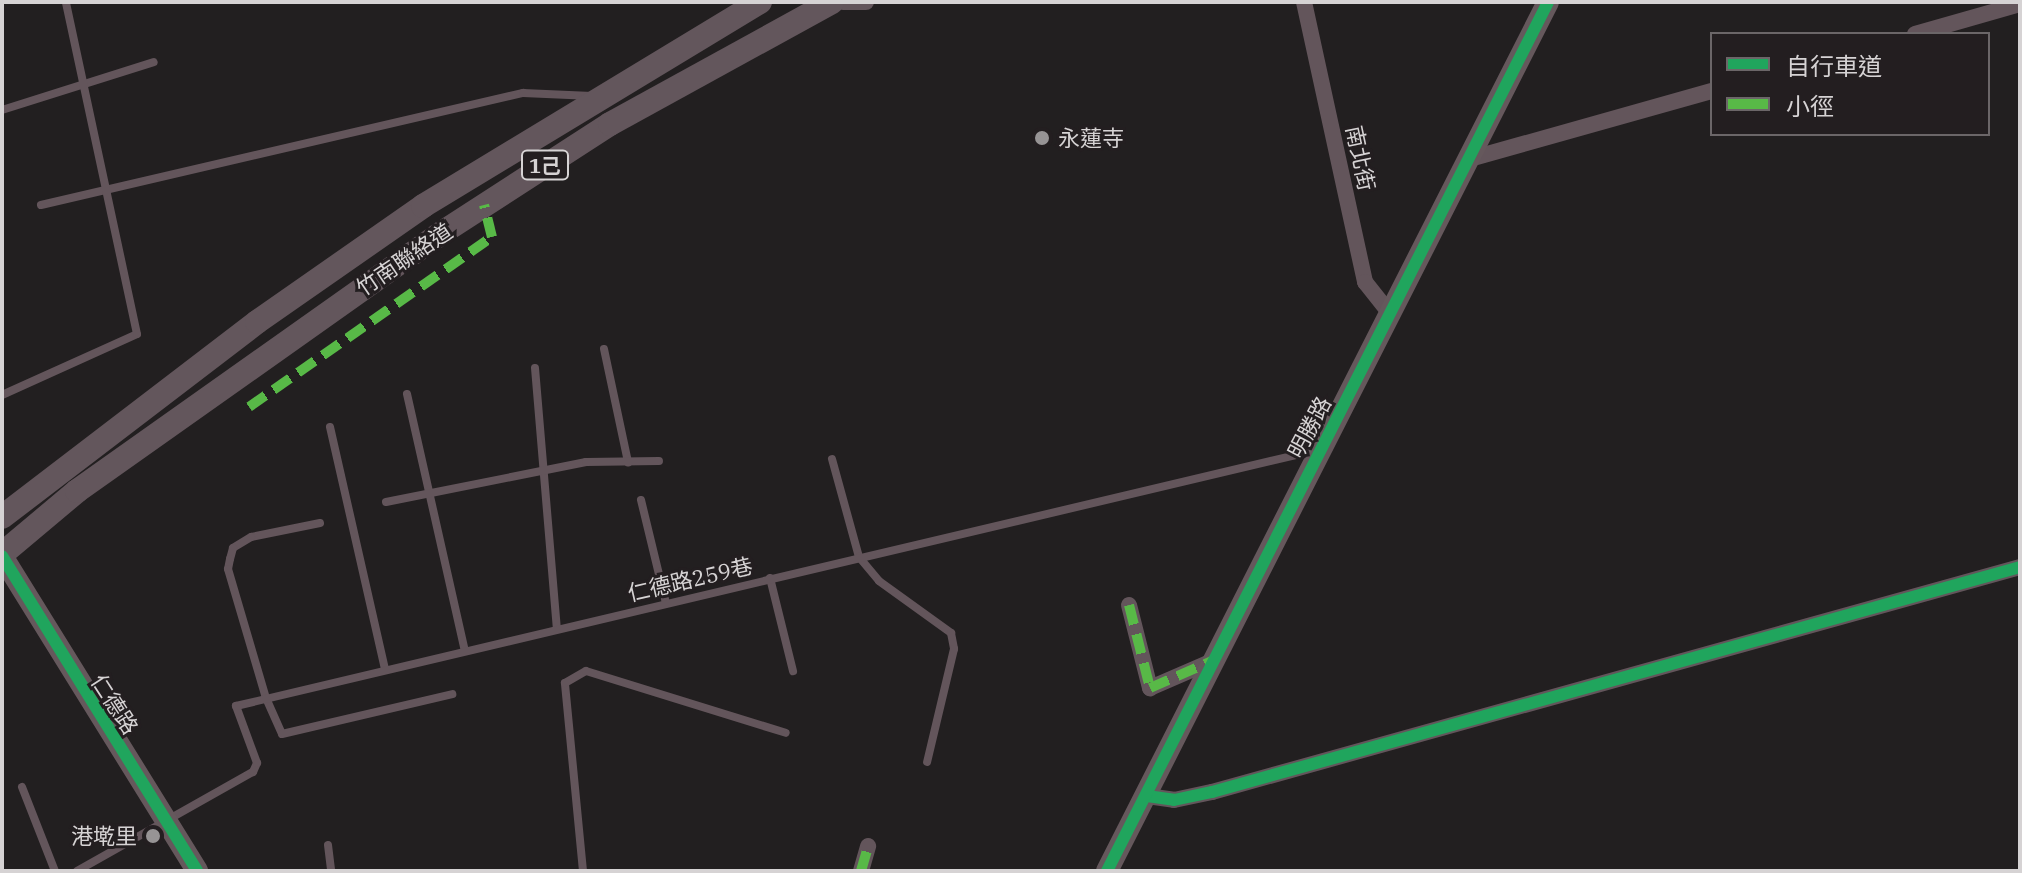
<!DOCTYPE html>
<meta charset="utf-8">
<style>
body{margin:0}
#map{position:relative;width:2022px;height:873px;overflow:hidden;background:#221f20;font-family:"IBM Plex Serif","Noto Sans TC",serif}
div>[style]{position:absolute}
[style*='--x']{left:calc(var(--x)*1px);top:calc(var(--y)*1px);width:calc(var(--w)*1px);rotate:calc(var(--a)*1deg)}
.lane>*{height:8px;margin:-4px;padding:0 4px;transform-origin:4px;border-radius:4px;background:#63555b}
.street>*{height:16px;margin:-8px;padding:0 8px;transform-origin:8px;border-radius:8px;background:#63555b}
.secondary>*{height:22px;margin:-11px;padding:0 11px;transform-origin:11px;border-radius:11px;background:#65585c}
.primary>*{height:24px;margin:-12px;padding:0 12px;transform-origin:12px;border-radius:12px;background:#63565c}
.quiet>*{height:10px;margin-top:-5px;transform-origin:0;background:repeating-linear-gradient(90deg,#58b947 0 20px,transparent 0 30px)}
.cycleway>*{height:12px;margin:-6px;padding:0 6px;transform-origin:6px;border-radius:6px;background:#20a55d}
.dots>*{width:22px;height:22px;translate:-50% -50%;box-sizing:border-box;border:4px solid #231e20;border-radius:50%}
span{translate:-50% -50%;white-space:nowrap;text-align:center;line-height:1.15;-webkit-text-stroke:6px #231e20;paint-order:stroke}
.shield-label span{padding:2px 6px;background:#231e20;border:2px solid;border-radius:6px;-webkit-text-stroke-width:0}
.shield-label{font-size:20px;color:#d6d3d4;font-weight:700}
.poi-label{font-size:22px;color:#d6d3d4}
.left{translate:0 -50%;text-align:left}
.right{translate:-100% -50%;text-align:right}
.street-label{font-size:22px;color:#d6d3d4}
.frame{position:absolute;inset:0;border:4px solid #d6d3d4;pointer-events:none}
.legend{position:absolute;left:1710px;top:32px;width:280px;height:104px;box-sizing:border-box;background:#231e20;border:2px solid #6b6668;margin:0;padding:10px 14px;list-style:none;font-size:24px;color:#d6d3d4}
.legend li{display:flex;align-items:center;gap:16px;height:40px}
.legend b{width:40px;border:2px solid #6b6668}
</style>
<div id="map">
<div class="lane">
<div style="--x:2;--y:110;--w:159;--a:-17.5"></div>
<div style="--x:41;--y:205;--w:495;--a:-13.1"></div>
<div style="--x:523;--y:93;--w:69;--a:2.5"></div>
<div style="--x:604;--y:349;--w:116;--a:78"></div>
<div style="--x:535;--y:368;--w:262;--a:85.2"></div>
<div style="--x:407;--y:394;--w:263;--a:77.3"></div>
<div style="--x:2;--y:395;--w:148;--a:-24.3"></div>
<div style="--x:137;--y:334;--w:340;--a:-102.1"></div>
<div style="--x:330;--y:427;--w:249;--a:77.2"></div>
<div style="--x:832;--y:459;--w:102;--a:74.6"></div>
<div style="--x:859;--y:557;--w:31;--a:50"></div>
<div style="--x:879;--y:581;--w:89;--a:35.8"></div>
<div style="--x:951;--y:633;--w:16;--a:79"></div>
<div style="--x:954;--y:649;--w:116;--a:103.4"></div>
<div style="--x:641;--y:500;--w:106;--a:76.4"></div>
<div style="--x:386;--y:502;--w:204;--a:-11.3"></div>
<div style="--x:586;--y:462;--w:73;--a:-0.8"></div>
<div style="--x:320;--y:523;--w:70;--a:168.5"></div>
<div style="--x:251;--y:537;--w:21;--a:149"></div>
<div style="--x:233;--y:548;--w:11;--a:105"></div>
<div style="--x:230;--y:559;--w:10;--a:101"></div>
<div style="--x:228;--y:569;--w:134;--a:73.6"></div>
<div style="--x:266;--y:698;--w:39;--a:66"></div>
<div style="--x:282;--y:734;--w:175;--a:-13.2"></div>
<div style="--x:770;--y:578;--w:96;--a:76.1"></div>
<div style="--x:22;--y:787;--w:90;--a:68.6"></div>
<div style="--x:328;--y:845;--w:26;--a:83"></div>
<div style="--x:77;--y:871;--w:202;--a:-29.4"></div>
<div style="--x:253;--y:772;--w:10;--a:-66"></div>
<div style="--x:257;--y:763;--w:61;--a:-110.2"></div>
<div style="--x:236;--y:706;--w:1111;--a:-13.32"></div>
<div style="--x:583;--y:871;--w:189;--a:-95.5"></div>
<div style="--x:565;--y:683;--w:24;--a:-30"></div>
<div style="--x:586;--y:671;--w:209;--a:17.2"></div>
</div>
<div class="street">
<div style="--x:843;--y:2;--w:23;--a:0"></div>
<div style="--x:1304;--y:2;--w:287;--a:77.7"></div>
<div style="--x:1365;--y:282;--w:43;--a:51.5"></div>
<div style="--x:1915;--y:34;--w:109;--a:-15.9"></div>
<div style="--x:1466;--y:160;--w:255;--a:-15.7"></div>
<div style="--x:1129;--y:605;--w:86;--a:75.8"></div>
<div style="--x:1150;--y:688;--w:73;--a:-23.4"></div>
<div style="--x:1147;--y:796;--w:27;--a:8"></div>
<div style="--x:1174;--y:800;--w:39;--a:-12"></div>
<div style="--x:1212;--y:792;--w:839;--a:-15.56"></div>
<div style="--x:861;--y:871;--w:26;--a:-74"></div>
</div>
<div class="secondary">
<div style="--x:2;--y:556;--w:370;--a:58.2"></div>
<div style="--x:1107;--y:871;--w:974;--a:-63.09"></div>
</div>
<div class="primary">
<div style="--x:2;--y:517;--w:321;--a:-37.4"></div>
<div style="--x:257;--y:322;--w:203;--a:-34.9"></div>
<div style="--x:423;--y:206;--w:394;--a:-31.2"></div>
<div style="--x:2;--y:554;--w:98;--a:-40"></div>
<div style="--x:77;--y:491;--w:445;--a:-35.3"></div>
<div style="--x:440;--y:234;--w:202;--a:-32.9"></div>
<div style="--x:610;--y:124;--w:253;--a:-28.8"></div>
</div>
<div class="quiet">
<div style="--x:249;--y:407;--w:297;--a:-35"></div>
<div style="--x:492;--y:237;--w:33;--a:-104"></div>
<div style="--x:1129;--y:605;--w:86;--a:75.8"></div>
<div style="--x:1150;--y:688;--w:70;--a:-23.6"></div>
<div style="--x:861;--y:871;--w:26;--a:-74"></div>
</div>
<div class="cycleway">
<div style="--x:2;--y:556;--w:370;--a:58.2"></div>
<div style="--x:1147;--y:796;--w:27;--a:8"></div>
<div style="--x:1174;--y:800;--w:39;--a:-12"></div>
<div style="--x:1212;--y:792;--w:839;--a:-15.56"></div>
<div style="--x:1107;--y:871;--w:974;--a:-63.09"></div>
</div>
<div class="dots">
<div style="left:1042px;top:138px;background:#979495"></div>
<div style="left:153px;top:836px;background:#979495"></div>
</div>
<div class="shield-label">
<span style="left:545px;top:165px">1己</span>
</div>
<div class="poi-label">
<span class="left" style="left:1058px;top:138px">永蓮寺</span>
<span class="right" style="left:137px;top:836px">港墘里</span>
</div>
<div class="street-label">
<span style="left:1361px;top:158px;rotate:78deg">南北街</span>
<span style="left:404px;top:259px;rotate:-34deg">竹南聯絡道</span>
<span style="left:1309px;top:427px;rotate:-62deg">明勝路</span>
<span style="left:690px;top:579px;rotate:-13deg">仁德路259巷</span>
<span style="left:115px;top:704px;rotate:57deg">仁德路</span>
</div>
<div class="frame"></div>
<ul class="legend">
<li><b style="height:10px;background:#20a55d"></b>自行車道</li>
<li><b style="height:10px;background:#58b947"></b>小徑</li>
</ul>
</div>
